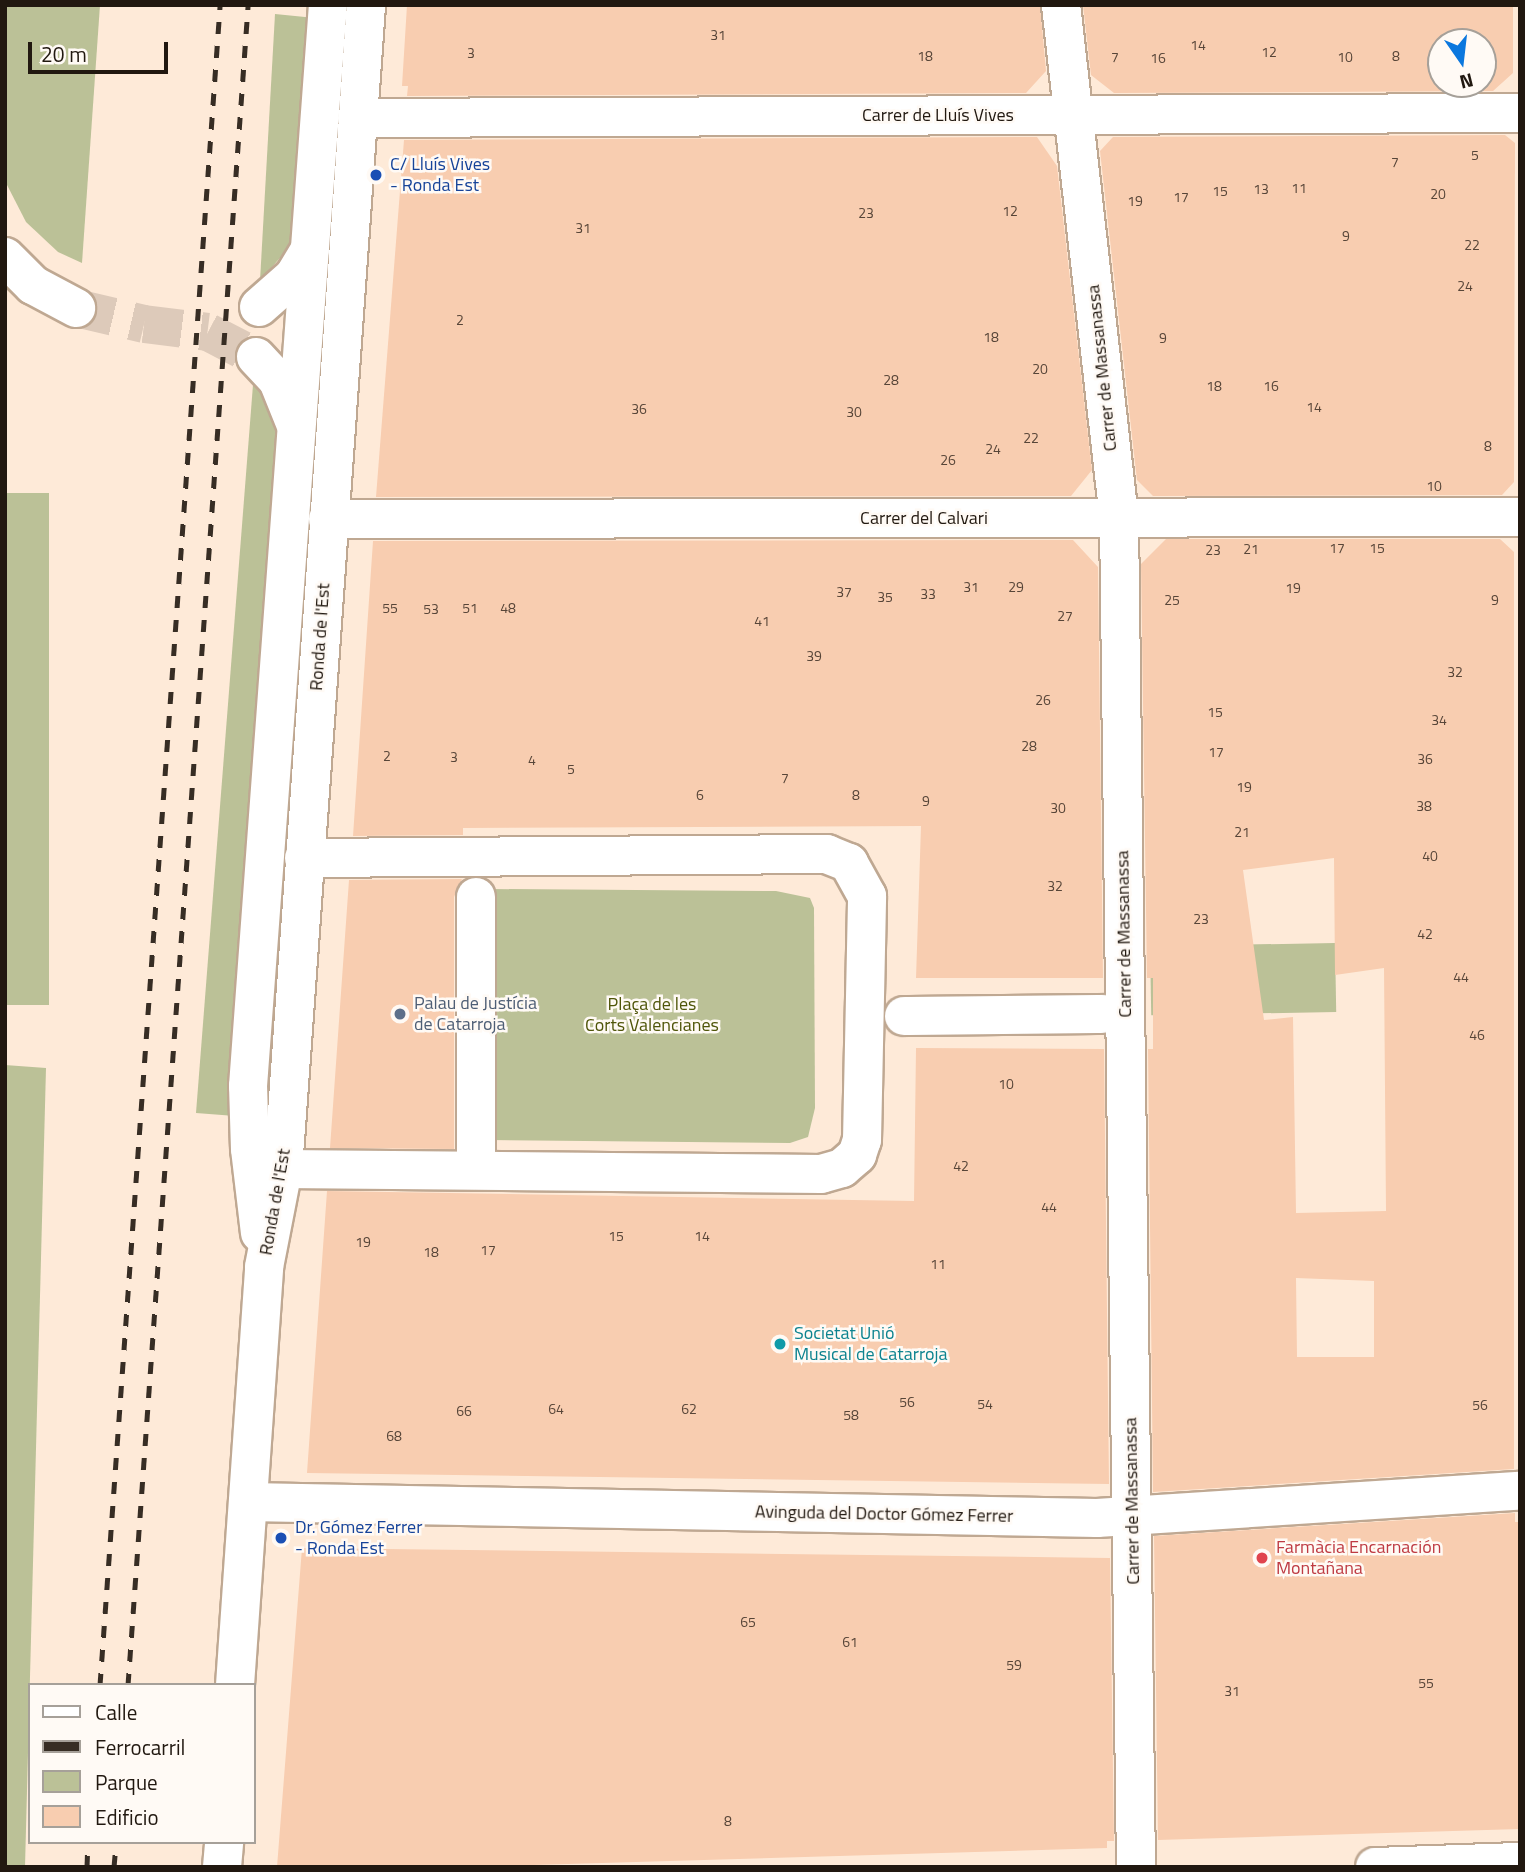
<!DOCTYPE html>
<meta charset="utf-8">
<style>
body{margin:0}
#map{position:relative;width:1525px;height:1872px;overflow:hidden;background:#feead8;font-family:"Titillium Web",sans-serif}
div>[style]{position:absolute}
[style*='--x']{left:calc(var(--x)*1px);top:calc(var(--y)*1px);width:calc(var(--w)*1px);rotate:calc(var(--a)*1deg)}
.green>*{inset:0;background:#bbc197;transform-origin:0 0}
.building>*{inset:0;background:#f8cdb0}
.street-tunnel>*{height:38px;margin-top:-19px;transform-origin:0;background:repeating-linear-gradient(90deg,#ddcaba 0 38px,transparent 0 57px)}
.roads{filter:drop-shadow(2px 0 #bfa892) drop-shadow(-2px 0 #bfa892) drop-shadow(0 2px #bfa892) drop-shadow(0 -2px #bfa892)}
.street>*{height:38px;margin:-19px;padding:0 19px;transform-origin:19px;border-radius:19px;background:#fff}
.rail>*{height:5px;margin-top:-2.5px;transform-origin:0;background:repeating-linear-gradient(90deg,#372d24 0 12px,transparent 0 24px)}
.dots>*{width:19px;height:19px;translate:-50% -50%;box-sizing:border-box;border:4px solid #fffaf5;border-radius:50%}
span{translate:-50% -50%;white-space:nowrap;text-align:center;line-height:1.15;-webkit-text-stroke:5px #fffaf5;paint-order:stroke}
.number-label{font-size:14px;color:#574538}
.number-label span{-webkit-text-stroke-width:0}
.street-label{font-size:18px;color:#211810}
.transit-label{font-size:18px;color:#164399}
.left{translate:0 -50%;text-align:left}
.service-label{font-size:18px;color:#4e5e75}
.park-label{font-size:18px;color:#4f5509}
.culture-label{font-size:18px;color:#0d838f}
.health-label{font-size:18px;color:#be3a42}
.frame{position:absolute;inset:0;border:7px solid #211810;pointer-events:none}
.legend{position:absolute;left:28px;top:1683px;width:228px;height:161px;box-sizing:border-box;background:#fffaf5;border:2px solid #a6a099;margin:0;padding:9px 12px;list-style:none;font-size:21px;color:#211810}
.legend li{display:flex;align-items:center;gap:14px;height:35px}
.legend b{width:35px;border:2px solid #a6a099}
.north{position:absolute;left:1427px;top:28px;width:70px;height:70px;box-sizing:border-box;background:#fffaf5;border:2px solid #a6a099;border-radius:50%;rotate:166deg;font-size:19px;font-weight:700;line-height:28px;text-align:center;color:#211810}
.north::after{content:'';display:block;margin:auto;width:24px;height:32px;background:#0b77de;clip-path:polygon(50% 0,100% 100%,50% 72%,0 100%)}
.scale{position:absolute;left:28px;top:42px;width:140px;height:32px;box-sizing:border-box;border:4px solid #211810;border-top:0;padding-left:9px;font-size:21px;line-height:24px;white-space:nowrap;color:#211810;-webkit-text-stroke:5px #fffaf5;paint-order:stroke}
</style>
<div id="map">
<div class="green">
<div style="clip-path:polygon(7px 5px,100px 5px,82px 263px,58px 252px,26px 222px,6px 183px)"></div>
<div style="clip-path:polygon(275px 14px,315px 18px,298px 237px,260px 281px)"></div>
<div style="clip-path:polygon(254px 372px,284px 426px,235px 1116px,196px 1113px)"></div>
<div style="left:49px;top:493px;width:512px;height:48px;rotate:90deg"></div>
<div style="clip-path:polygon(491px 889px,776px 891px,810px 898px,814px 908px,815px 1108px,808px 1137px,790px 1143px,490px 1140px)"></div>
<div style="left:1335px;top:943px;width:69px;height:185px;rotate:89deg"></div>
<div style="clip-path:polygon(5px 1065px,46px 1068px,25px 1867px,5px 1867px)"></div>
</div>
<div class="building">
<div style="clip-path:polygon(407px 5px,1040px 5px,1046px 71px,1026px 93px,407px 96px,408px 86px,402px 86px)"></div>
<div style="clip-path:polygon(evenodd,1083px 5px,1513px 5px,1513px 73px,1493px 91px,1114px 93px,1091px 75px,1083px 5px,1441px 42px,1483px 42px,1483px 84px,1441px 84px,1441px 42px)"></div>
<div style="clip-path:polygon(1505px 135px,1515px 143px,1514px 482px,1502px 495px,1153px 496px,1137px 480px,1100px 151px,1113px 137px)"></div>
<div style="clip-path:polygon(1037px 137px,1057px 166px,1092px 470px,1071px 496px,376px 497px,404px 140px)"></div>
<div style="clip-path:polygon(evenodd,1166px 539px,1500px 539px,1514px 552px,1514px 1469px,1153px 1492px,1148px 1049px,1153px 1049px,1153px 978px,1147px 978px,1141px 564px,1166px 539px,1334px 858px,1335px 975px,1384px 968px,1386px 1211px,1296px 1213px,1293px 1017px,1264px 1020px,1243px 870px,1334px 858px,1166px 539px,1296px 1278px,1374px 1281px,1374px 1357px,1297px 1357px,1296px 1278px)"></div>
<div style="clip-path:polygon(1073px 540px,1098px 567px,1103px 978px,916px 978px,921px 826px,463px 828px,463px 835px,353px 836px,373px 541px)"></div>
<div style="clip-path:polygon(462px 879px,454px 897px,454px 1149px,330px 1148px,349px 880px)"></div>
<div style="clip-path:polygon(916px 1048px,1104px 1049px,1109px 1484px,307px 1473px,327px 1191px,914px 1201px)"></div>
<div style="clip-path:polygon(1515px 1513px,1515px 1522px,1520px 1522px,1520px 1829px,1158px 1840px,1154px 1536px)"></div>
<div style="clip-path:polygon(302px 1548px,1110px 1558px,1114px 1841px,1107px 1841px,1107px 1848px,469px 1867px,277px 1867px)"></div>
</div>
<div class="street-tunnel">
<div style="--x:76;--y:308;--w:70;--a:13.2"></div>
<div style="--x:144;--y:324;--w:64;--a:7.1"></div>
<div style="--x:208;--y:332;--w:54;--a:27.5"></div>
</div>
<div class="roads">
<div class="street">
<div style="--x:1061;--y:5;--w:516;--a:83.55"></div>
<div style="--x:1119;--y:518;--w:1349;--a:89.28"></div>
<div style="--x:357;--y:118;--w:1163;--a:-0.25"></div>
<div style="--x:5;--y:257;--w:40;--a:45"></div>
<div style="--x:33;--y:285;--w:49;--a:28.1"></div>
<div style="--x:259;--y:307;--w:47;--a:-41.5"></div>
<div style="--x:294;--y:276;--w:31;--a:-59"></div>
<div style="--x:256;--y:357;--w:33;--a:47"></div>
<div style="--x:278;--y:381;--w:45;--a:68"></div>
<div style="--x:328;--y:519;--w:1192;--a:-0.1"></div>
<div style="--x:904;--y:1016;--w:198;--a:-0.6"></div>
<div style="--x:283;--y:1169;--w:538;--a:0.53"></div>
<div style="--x:821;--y:1174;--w:22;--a:-16"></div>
<div style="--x:842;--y:1168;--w:20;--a:-41"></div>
<div style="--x:857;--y:1155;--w:16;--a:-72"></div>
<div style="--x:862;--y:1140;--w:244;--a:-88.8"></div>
<div style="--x:867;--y:896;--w:38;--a:-119"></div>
<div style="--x:849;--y:863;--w:24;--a:-158"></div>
<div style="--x:827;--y:854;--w:523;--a:179.56"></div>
<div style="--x:476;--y:1170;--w:273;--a:-90"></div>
<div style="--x:260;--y:1233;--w:85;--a:-96.8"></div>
<div style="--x:250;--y:1149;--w:63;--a:-91.8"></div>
<div style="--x:248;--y:1086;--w:1084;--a:-85.77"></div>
<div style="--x:248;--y:1502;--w:849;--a:1.08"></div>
<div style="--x:1097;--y:1518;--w:424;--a:-3.7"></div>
<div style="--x:235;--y:1685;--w:419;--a:-86"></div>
<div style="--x:264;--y:1267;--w:100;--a:-79"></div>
<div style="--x:283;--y:1169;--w:1167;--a:-85.92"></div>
<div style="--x:222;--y:1867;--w:25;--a:-85"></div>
<div style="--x:1375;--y:1867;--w:145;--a:-2"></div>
</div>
</div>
<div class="rail">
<div style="--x:100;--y:1685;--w:1684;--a:-85.91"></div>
<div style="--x:128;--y:1685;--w:1684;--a:-85.91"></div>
<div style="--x:87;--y:1867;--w:25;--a:-88"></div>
<div style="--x:114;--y:1867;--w:25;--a:-85"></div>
</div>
<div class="dots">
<div style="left:376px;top:175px;background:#1a4fb4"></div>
<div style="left:400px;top:1014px;background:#5c6f8a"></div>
<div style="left:780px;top:1344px;background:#0f9aa8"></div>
<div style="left:281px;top:1538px;background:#1a4fb4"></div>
<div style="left:1262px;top:1558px;background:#e0444e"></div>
</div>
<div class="number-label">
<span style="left:718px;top:35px">31</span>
<span style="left:1198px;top:45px">14</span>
<span style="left:1269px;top:52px">12</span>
<span style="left:471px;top:53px">3</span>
<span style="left:925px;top:56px">18</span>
<span style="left:1396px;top:56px">8</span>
<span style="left:1115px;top:57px">7</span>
<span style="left:1345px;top:57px">10</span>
<span style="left:1158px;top:58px">16</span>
<span style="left:1475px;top:155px">5</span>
<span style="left:1395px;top:162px">7</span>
<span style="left:1299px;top:188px">11</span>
<span style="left:1261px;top:189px">13</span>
<span style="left:1220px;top:191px">15</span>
<span style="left:1438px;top:194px">20</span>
<span style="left:1181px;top:197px">17</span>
<span style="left:1135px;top:201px">19</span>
<span style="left:1010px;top:211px">12</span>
<span style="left:866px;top:213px">23</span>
<span style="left:583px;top:228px">31</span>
<span style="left:1346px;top:236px">9</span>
<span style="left:1472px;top:245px">22</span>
<span style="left:1465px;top:286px">24</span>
<span style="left:460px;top:320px">2</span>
<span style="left:991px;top:337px">18</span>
<span style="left:1163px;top:338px">9</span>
<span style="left:1040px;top:369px">20</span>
<span style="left:891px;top:380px">28</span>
<span style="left:1214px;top:386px">18</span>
<span style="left:1271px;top:386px">16</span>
<span style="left:1314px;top:407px">14</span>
<span style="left:639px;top:409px">36</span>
<span style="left:854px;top:412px">30</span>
<span style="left:1031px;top:438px">22</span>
<span style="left:1488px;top:446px">8</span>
<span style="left:993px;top:449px">24</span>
<span style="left:948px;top:460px">26</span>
<span style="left:1434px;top:486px">10</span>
<span style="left:1337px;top:548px">17</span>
<span style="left:1377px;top:548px">15</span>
<span style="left:1251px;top:549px">21</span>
<span style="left:1213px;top:550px">23</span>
<span style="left:971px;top:587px">31</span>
<span style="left:1016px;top:587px">29</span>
<span style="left:1293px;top:588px">19</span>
<span style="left:844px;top:592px">37</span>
<span style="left:928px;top:594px">33</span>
<span style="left:885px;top:597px">35</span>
<span style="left:1172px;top:600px">25</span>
<span style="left:1495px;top:600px">9</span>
<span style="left:390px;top:608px">55</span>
<span style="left:470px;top:608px">51</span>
<span style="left:508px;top:608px">48</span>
<span style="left:431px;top:609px">53</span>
<span style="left:1065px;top:616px">27</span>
<span style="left:762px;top:621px">41</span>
<span style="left:814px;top:656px">39</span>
<span style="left:1455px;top:672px">32</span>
<span style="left:1043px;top:700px">26</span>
<span style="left:1215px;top:712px">15</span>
<span style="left:1439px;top:720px">34</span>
<span style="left:1029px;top:746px">28</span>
<span style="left:1216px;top:752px">17</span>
<span style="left:387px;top:756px">2</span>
<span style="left:454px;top:757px">3</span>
<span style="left:1425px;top:759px">36</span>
<span style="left:532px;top:760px">4</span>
<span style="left:571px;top:769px">5</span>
<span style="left:785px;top:778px">7</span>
<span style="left:1244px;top:787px">19</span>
<span style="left:700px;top:795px">6</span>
<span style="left:856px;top:795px">8</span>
<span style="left:926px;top:801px">9</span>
<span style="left:1424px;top:806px">38</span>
<span style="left:1058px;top:808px">30</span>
<span style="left:1242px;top:832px">21</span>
<span style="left:1430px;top:856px">40</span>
<span style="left:1055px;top:886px">32</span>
<span style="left:1201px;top:919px">23</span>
<span style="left:1425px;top:934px">42</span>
<span style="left:1461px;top:977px">44</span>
<span style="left:1477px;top:1035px">46</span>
<span style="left:1006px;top:1084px">10</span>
<span style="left:961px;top:1166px">42</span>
<span style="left:1049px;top:1207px">44</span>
<span style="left:616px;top:1236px">15</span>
<span style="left:702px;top:1236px">14</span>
<span style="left:363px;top:1242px">19</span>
<span style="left:488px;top:1250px">17</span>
<span style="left:431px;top:1252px">18</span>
<span style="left:938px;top:1264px">11</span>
<span style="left:907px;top:1402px">56</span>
<span style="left:985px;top:1404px">54</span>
<span style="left:1480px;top:1405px">56</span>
<span style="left:556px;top:1409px">64</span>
<span style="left:689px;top:1409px">62</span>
<span style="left:464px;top:1411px">66</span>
<span style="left:851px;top:1415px">58</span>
<span style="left:394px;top:1436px">68</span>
<span style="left:748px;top:1622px">65</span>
<span style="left:850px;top:1642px">61</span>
<span style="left:1014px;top:1665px">59</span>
<span style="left:1426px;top:1683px">55</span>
<span style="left:1232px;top:1691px">31</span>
<span style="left:728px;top:1821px">8</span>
</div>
<div class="street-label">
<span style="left:938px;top:115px">Carrer de Lluís Vives</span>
<span style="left:1102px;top:368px;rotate:-96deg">Carrer de Massanassa</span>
<span style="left:924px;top:518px">Carrer del Calvari</span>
<span style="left:320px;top:637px;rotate:-86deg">Ronda de l'Est</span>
<span style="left:1124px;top:934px;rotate:-91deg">Carrer de Massanassa</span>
<span style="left:275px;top:1202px;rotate:-80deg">Ronda de l'Est</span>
<span style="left:1132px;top:1501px;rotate:-91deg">Carrer de Massanassa</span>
<span style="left:884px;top:1514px;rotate:1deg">Avinguda del Doctor Gómez Ferrer</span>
</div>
<div class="transit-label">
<span class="left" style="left:390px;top:175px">C/ Lluís Vives<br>- Ronda Est</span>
<span class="left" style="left:295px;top:1538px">Dr. Gómez Ferrer<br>- Ronda Est</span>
</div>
<div class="service-label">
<span class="left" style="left:414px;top:1014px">Palau de Justícia<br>de Catarroja</span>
</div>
<div class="park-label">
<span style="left:652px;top:1015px">Plaça de les<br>Corts Valencianes</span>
</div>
<div class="culture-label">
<span class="left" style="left:794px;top:1344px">Societat Unió<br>Musical de Catarroja</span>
</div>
<div class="health-label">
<span class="left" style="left:1276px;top:1558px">Farmàcia Encarnación<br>Montañana</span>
</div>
<div class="frame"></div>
<ul class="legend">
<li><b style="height:9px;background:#fff"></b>Calle</li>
<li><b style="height:9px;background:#372d24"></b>Ferrocarril</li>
<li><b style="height:19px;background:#bbc197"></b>Parque</li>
<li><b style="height:19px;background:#f8cdb0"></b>Edificio</li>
</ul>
<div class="north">N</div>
<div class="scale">20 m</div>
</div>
